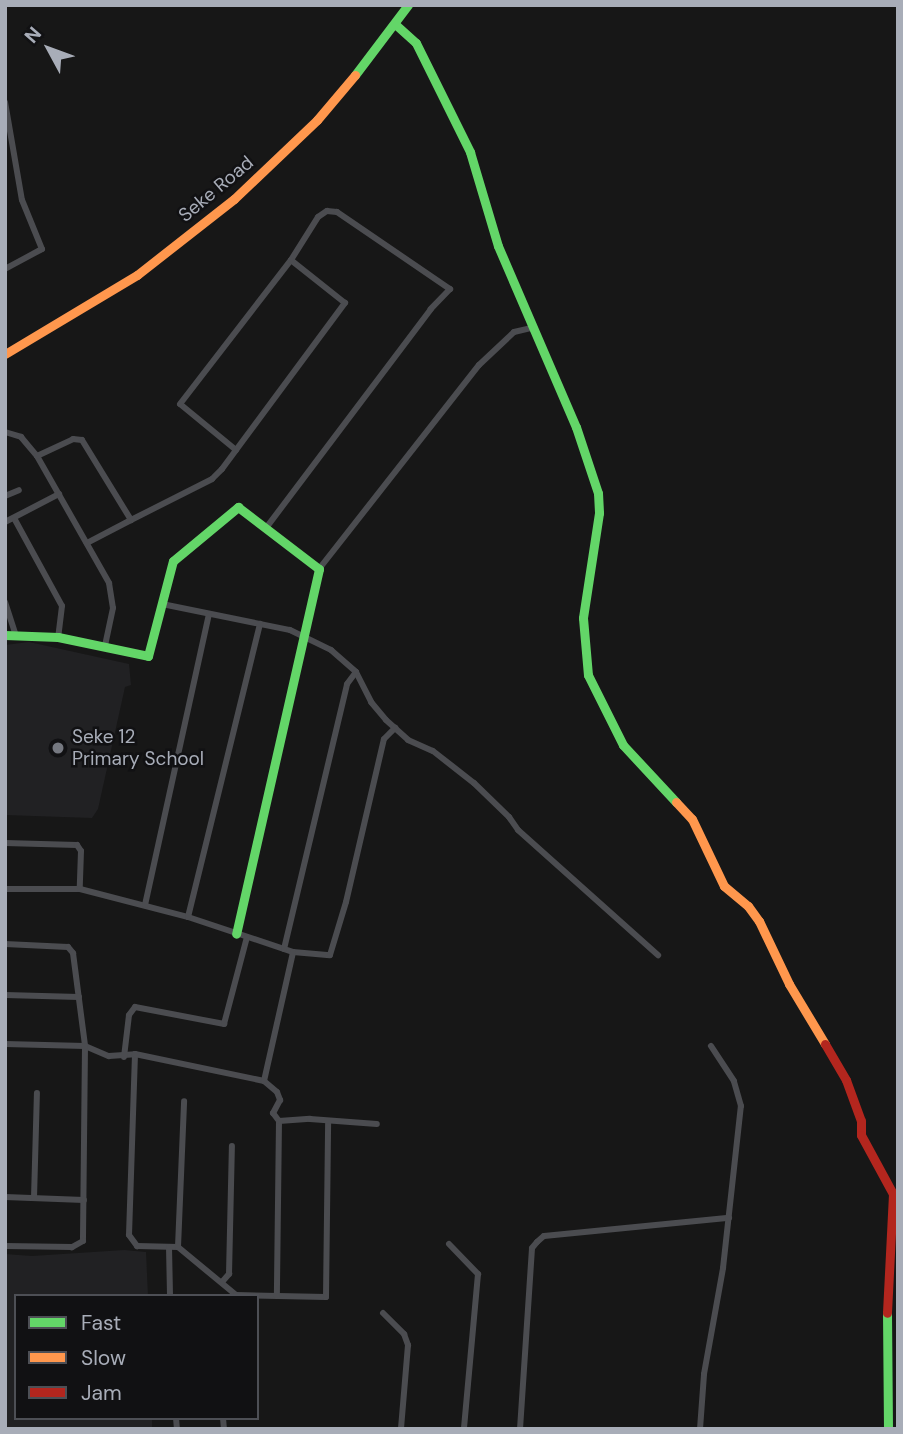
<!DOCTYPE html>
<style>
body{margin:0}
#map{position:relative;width:903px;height:1434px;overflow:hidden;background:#171717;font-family:"DM Sans",sans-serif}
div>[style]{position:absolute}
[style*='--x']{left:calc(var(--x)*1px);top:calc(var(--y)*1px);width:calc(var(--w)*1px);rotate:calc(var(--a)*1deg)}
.built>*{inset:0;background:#212123}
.street>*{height:6px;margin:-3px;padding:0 3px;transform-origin:3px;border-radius:3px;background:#4b4c50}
.fast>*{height:9px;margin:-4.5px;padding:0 4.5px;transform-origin:4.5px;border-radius:4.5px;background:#63d668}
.slow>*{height:9px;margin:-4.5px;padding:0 4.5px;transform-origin:4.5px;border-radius:4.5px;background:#ff974d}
.jam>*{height:9px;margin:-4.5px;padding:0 4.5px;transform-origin:4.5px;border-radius:4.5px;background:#b3261e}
.dots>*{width:19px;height:19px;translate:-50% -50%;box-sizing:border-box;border:4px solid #111113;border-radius:50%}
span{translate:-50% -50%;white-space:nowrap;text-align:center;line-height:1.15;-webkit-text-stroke:5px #111113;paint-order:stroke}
.street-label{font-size:19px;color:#a8adb8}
.poi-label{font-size:19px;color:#a8adb8}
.left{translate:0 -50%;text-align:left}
.frame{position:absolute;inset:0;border:7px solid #a8adb8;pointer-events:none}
.legend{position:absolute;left:14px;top:1294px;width:245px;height:126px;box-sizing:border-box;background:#111113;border:2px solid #4d4f55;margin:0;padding:9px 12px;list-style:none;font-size:21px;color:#a8adb8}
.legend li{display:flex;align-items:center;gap:14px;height:35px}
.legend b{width:35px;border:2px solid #4d4f55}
.north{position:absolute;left:14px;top:14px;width:70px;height:70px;-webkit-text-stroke:5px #111113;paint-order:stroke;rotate:311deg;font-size:19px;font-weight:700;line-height:28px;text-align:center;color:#a8adb8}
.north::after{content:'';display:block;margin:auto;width:24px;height:32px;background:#a8adb8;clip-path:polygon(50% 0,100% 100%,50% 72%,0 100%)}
</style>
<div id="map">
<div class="built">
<div style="clip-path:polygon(29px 642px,129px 664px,131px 685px,125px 687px,98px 809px,92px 818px,5px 815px,5px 645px)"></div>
<div style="clip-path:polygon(124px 1250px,146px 1252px,148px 1296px,16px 1296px,16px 1418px,152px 1418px,152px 1429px,5px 1429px,5px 1254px,32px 1256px)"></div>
</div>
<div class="street">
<div style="--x:5;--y:102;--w:99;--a:80.2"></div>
<div style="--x:22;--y:200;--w:53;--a:67.8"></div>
<div style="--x:42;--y:249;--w:42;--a:151.6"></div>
<div style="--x:5;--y:432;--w:17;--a:17"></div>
<div style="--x:21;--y:437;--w:25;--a:50"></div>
<div style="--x:37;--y:456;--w:146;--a:60.4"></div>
<div style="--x:109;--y:583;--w:25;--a:81"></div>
<div style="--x:113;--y:608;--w:39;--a:102"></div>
<div style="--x:236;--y:450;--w:72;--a:-140.6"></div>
<div style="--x:180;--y:404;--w:182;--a:-52.4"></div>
<div style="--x:291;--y:260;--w:51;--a:-57.9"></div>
<div style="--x:318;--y:217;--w:11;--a:-34"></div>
<div style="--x:327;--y:211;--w:10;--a:6"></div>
<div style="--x:337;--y:212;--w:137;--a:34.3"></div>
<div style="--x:450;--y:289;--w:28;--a:134"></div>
<div style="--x:431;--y:309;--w:274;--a:127"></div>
<div style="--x:37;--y:456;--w:40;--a:-25"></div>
<div style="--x:73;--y:439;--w:9;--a:6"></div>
<div style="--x:82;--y:440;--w:94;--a:58.5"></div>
<div style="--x:131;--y:520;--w:50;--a:152.4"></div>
<div style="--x:5;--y:496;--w:15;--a:-23"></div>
<div style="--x:14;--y:518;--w:100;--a:61.4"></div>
<div style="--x:62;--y:606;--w:31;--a:97"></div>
<div style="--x:131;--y:520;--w:91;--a:-26.8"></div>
<div style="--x:212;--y:479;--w:14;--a:-45"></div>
<div style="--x:222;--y:469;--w:207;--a:-53.5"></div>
<div style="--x:345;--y:303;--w:69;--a:-141.5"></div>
<div style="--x:5;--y:522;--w:61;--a:-27.4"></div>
<div style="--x:319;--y:569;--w:259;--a:-51.9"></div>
<div style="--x:479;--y:365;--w:48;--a:-43.3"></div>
<div style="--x:514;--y:332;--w:17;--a:-13"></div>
<div style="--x:5;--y:602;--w:33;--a:72"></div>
<div style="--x:162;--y:604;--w:131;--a:11.5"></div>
<div style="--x:290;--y:630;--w:46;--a:26"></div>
<div style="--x:331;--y:650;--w:33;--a:41"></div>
<div style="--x:356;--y:672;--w:34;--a:63"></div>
<div style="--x:371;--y:702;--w:23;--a:50"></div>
<div style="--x:386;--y:720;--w:30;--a:42"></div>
<div style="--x:408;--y:740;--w:27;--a:24"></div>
<div style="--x:433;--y:751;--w:52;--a:38"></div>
<div style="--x:474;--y:783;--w:49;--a:44.2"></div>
<div style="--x:509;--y:817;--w:16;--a:55"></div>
<div style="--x:518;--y:830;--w:188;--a:41.8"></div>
<div style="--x:5;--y:843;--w:72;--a:1.6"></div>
<div style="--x:77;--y:845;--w:7;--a:56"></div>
<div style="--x:81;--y:851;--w:38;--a:92"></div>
<div style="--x:5;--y:889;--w:75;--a:0"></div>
<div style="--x:80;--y:889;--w:112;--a:14.5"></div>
<div style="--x:188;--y:917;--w:111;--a:18.4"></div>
<div style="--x:293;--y:952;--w:37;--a:5"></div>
<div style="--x:330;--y:955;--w:55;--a:-73.2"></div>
<div style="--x:346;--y:902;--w:167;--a:-76.9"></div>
<div style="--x:384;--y:739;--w:16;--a:-45"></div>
<div style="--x:145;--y:905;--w:298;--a:-77.6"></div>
<div style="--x:188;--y:917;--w:302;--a:-76.2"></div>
<div style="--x:5;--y:944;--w:63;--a:2.7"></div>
<div style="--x:68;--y:947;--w:8;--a:50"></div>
<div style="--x:73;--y:953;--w:94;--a:82.6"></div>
<div style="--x:85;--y:1046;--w:26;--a:23"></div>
<div style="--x:109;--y:1056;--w:26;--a:-4"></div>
<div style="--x:135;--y:1054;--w:181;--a:91.9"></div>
<div style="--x:129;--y:1235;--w:14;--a:54"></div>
<div style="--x:137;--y:1246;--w:41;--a:1.4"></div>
<div style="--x:178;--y:1247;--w:75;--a:39.6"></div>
<div style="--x:236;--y:1295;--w:90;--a:1.3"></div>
<div style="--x:326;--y:1297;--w:175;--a:-89.3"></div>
<div style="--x:284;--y:949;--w:272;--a:-76.6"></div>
<div style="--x:347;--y:684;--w:15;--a:-53"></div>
<div style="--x:5;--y:995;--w:74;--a:1.5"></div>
<div style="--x:5;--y:1044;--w:80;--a:1.4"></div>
<div style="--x:85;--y:1046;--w:195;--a:90.6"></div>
<div style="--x:83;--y:1241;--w:13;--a:151"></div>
<div style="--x:72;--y:1247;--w:67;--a:-179.1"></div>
<div style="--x:135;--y:1054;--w:132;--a:11.8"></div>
<div style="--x:264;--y:1081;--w:17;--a:40"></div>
<div style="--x:277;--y:1092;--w:9;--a:69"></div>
<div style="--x:280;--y:1100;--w:15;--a:118"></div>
<div style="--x:273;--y:1113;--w:10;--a:53"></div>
<div style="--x:279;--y:1121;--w:175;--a:90.7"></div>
<div style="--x:124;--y:1057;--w:42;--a:-83.2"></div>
<div style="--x:129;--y:1015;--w:10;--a:-53"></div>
<div style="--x:135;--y:1007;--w:91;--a:10.8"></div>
<div style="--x:224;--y:1024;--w:90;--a:-75.2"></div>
<div style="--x:264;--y:1081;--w:132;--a:-77.3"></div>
<div style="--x:279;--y:1121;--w:31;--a:-4"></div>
<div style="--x:310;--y:1119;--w:67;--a:4.3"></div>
<div style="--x:5;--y:1197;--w:79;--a:2.2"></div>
<div style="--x:34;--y:1198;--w:105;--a:-88.4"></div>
<div style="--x:449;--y:1244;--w:42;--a:46"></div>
<div style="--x:478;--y:1274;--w:156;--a:95.2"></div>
<div style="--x:169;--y:1247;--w:49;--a:88.8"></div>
<div style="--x:178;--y:1247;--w:146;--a:-87.6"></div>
<div style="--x:222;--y:1282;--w:11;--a:-49"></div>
<div style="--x:229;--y:1274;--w:128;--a:-88.7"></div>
<div style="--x:383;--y:1313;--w:30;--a:45"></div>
<div style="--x:404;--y:1334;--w:12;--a:70"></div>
<div style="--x:408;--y:1345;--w:84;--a:94.8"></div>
<div style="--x:176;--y:1418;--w:11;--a:85"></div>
<div style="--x:223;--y:1418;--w:11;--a:85"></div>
<div style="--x:520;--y:1429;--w:181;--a:-86.2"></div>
<div style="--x:532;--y:1248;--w:8;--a:-50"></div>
<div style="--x:537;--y:1242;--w:9;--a:-41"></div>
<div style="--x:544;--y:1236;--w:186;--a:-5.6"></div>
<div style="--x:700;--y:1429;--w:55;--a:-85.8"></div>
<div style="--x:704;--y:1374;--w:108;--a:-79.8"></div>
<div style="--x:723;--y:1268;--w:163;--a:-83.7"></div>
<div style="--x:741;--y:1106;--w:26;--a:-106"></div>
<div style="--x:734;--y:1081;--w:42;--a:-123.3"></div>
</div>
<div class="fast">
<div style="--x:395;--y:24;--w:28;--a:42"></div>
<div style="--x:416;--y:43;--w:122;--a:63.6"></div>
<div style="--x:470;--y:152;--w:98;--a:73.4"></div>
<div style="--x:498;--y:246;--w:197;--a:66.7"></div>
<div style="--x:576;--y:427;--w:70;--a:71.6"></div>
<div style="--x:598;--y:493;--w:20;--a:87"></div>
<div style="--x:599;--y:513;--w:106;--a:98.7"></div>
<div style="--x:583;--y:618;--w:57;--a:85"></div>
<div style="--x:588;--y:675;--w:78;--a:63.4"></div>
<div style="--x:623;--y:745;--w:78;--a:47.1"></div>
<div style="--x:355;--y:75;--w:88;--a:-52.9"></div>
<div style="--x:5;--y:635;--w:53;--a:2.2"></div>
<div style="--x:58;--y:637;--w:92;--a:11.9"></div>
<div style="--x:148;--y:656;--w:98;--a:-75.3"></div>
<div style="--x:173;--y:561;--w:85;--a:-39.7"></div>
<div style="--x:238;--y:507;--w:102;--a:37.4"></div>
<div style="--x:319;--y:569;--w:374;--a:102.8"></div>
<div style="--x:887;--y:1313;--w:116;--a:89.5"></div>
</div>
<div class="slow">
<div style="--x:5;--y:354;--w:154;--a:-30.9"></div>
<div style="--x:137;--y:275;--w:123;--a:-38.1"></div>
<div style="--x:234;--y:199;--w:115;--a:-43.6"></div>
<div style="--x:317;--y:120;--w:59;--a:-49.8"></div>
<div style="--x:676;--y:802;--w:23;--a:47"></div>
<div style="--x:692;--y:819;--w:74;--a:64.5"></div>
<div style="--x:724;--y:886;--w:31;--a:40"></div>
<div style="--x:748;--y:906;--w:19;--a:54"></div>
<div style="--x:759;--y:921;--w:70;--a:64.5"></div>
<div style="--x:789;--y:984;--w:70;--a:59"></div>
</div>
<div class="jam">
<div style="--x:825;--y:1044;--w:42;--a:59.7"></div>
<div style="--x:846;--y:1080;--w:44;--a:69.9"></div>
<div style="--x:861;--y:1121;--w:14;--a:90"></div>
<div style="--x:861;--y:1135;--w:67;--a:61.5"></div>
<div style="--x:893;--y:1194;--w:119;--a:92.9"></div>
</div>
<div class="dots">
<div style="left:58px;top:748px;background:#757880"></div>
</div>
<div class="street-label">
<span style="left:216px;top:189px;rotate:-40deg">Seke Road</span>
</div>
<div class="poi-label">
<span class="left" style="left:72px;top:748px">Seke 12<br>Primary School</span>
</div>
<div class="frame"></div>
<ul class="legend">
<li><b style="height:9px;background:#63d668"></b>Fast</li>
<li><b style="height:9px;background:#ff974d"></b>Slow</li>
<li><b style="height:9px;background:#b3261e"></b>Jam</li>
</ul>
<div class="north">N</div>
</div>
